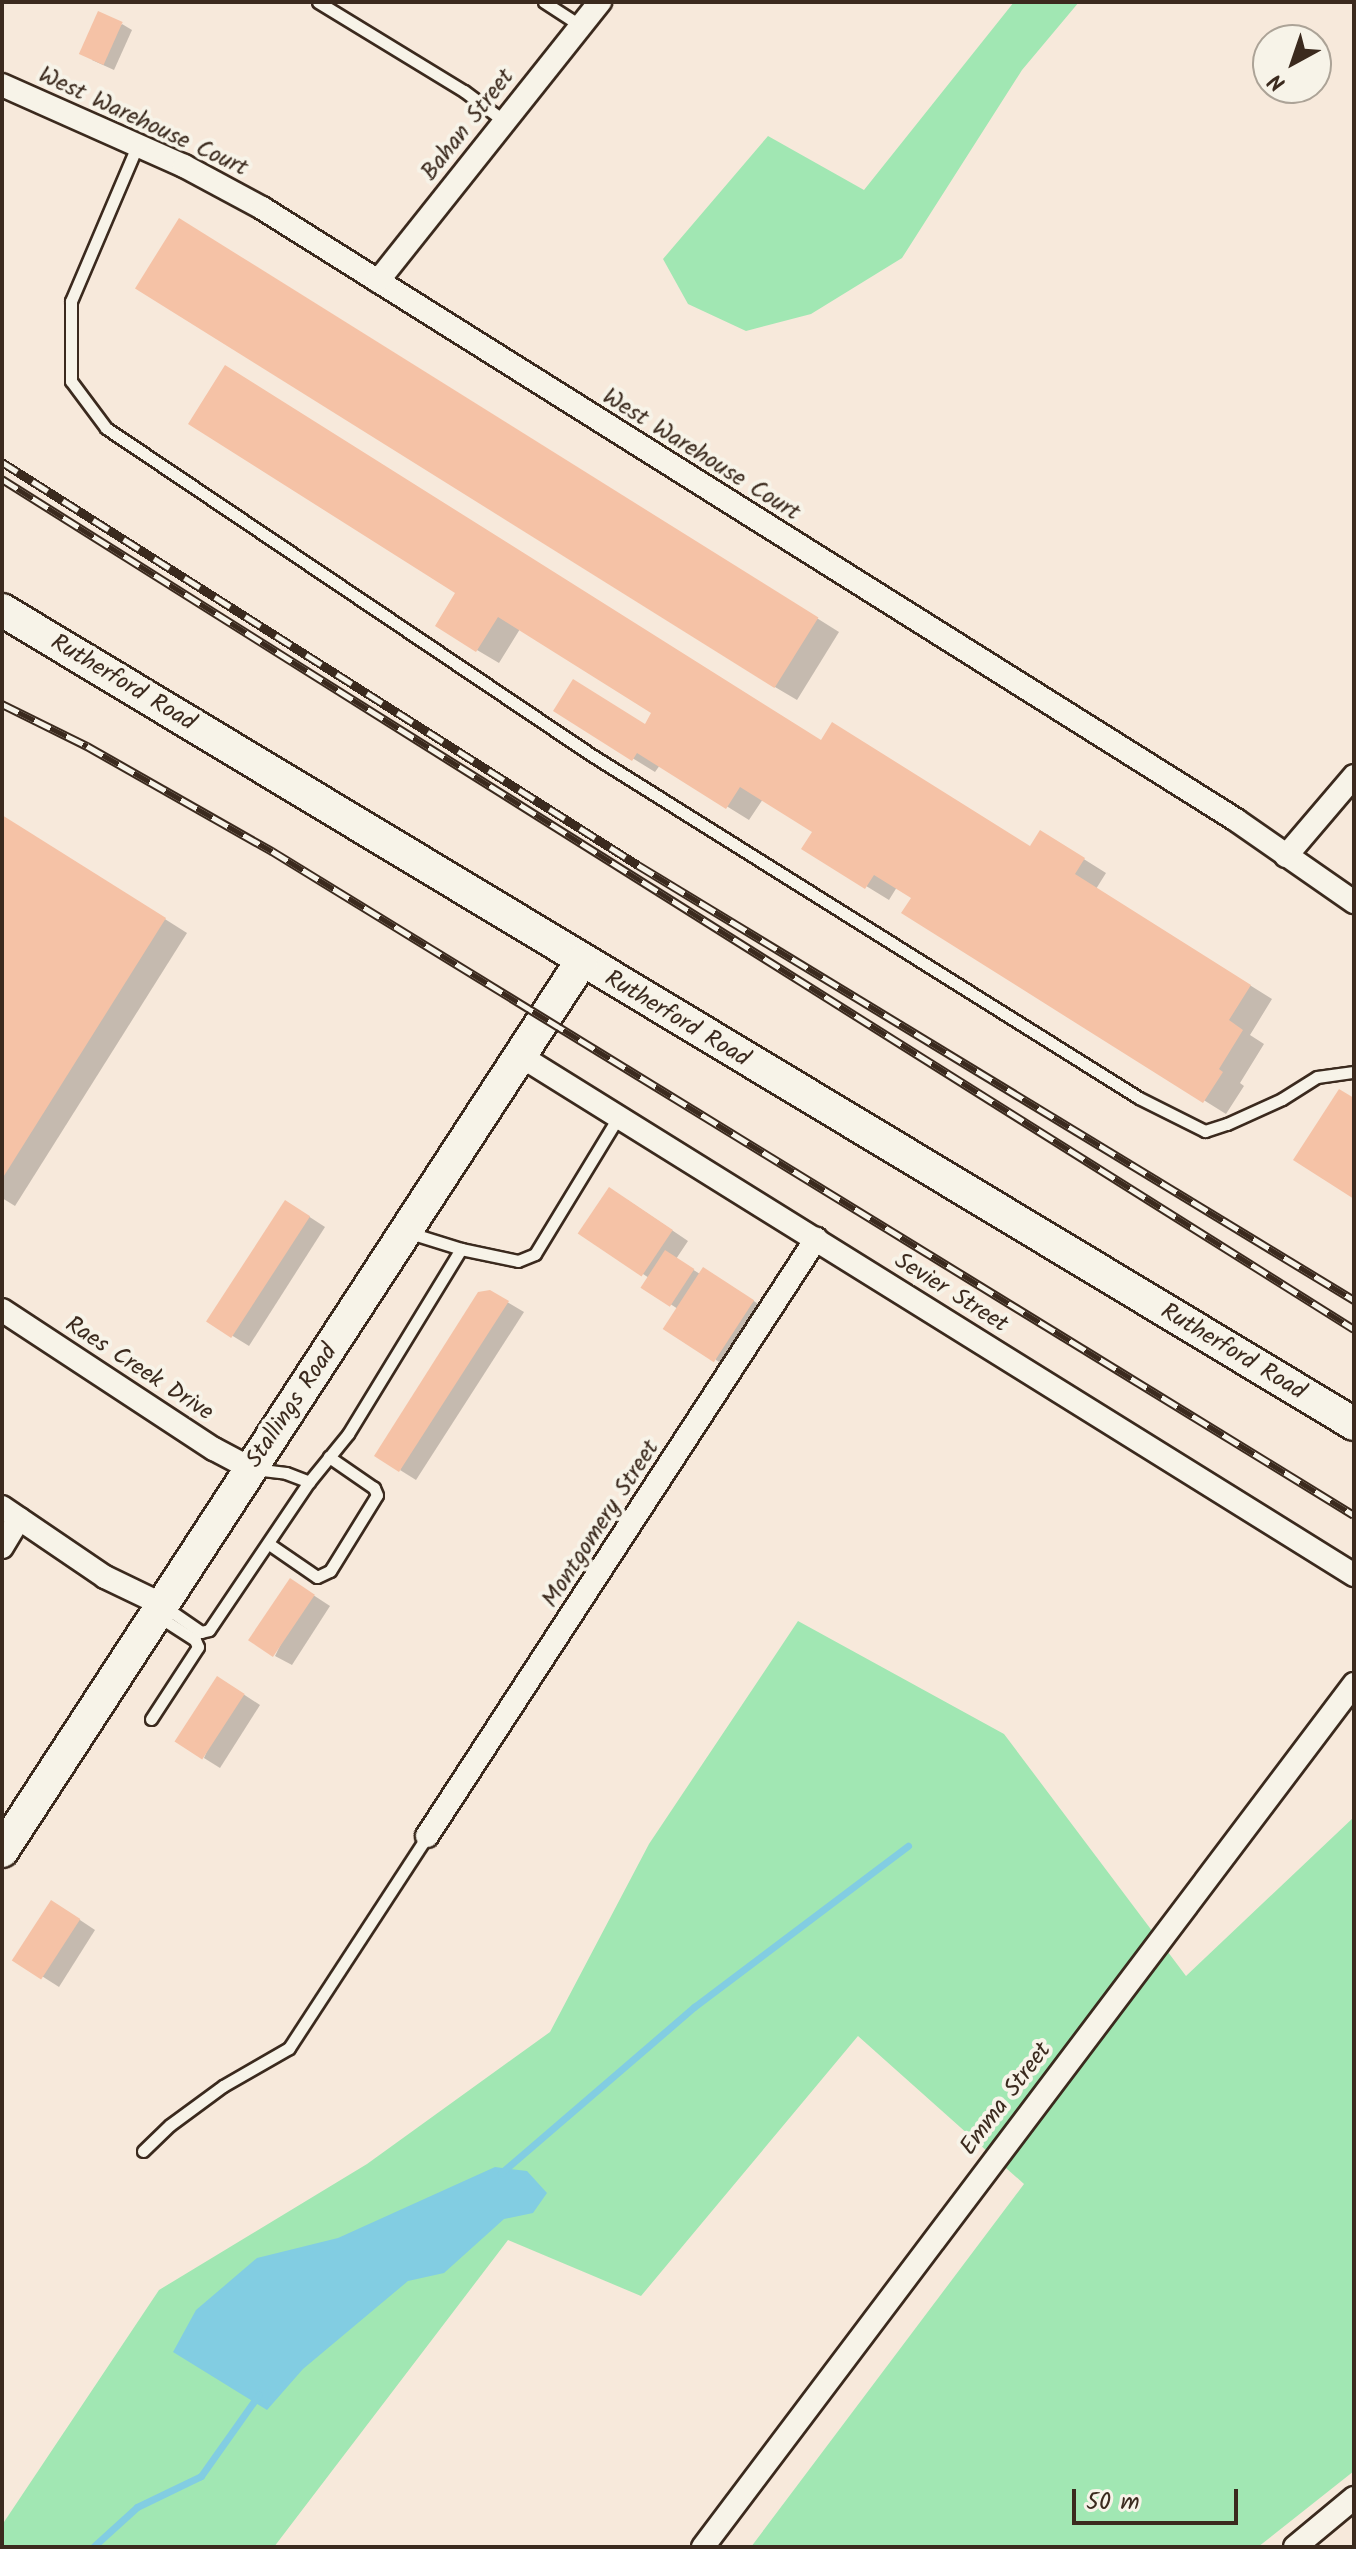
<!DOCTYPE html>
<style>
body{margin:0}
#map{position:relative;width:1356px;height:2549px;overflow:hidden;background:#f7e9db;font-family:Kalam,sans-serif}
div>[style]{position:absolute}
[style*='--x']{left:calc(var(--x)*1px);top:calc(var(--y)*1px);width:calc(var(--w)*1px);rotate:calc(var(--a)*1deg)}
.green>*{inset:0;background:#a1e7b3}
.water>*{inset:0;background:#82cde2}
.shadow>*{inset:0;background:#0003}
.stream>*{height:7px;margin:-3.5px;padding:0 3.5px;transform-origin:3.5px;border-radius:3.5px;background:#82cde2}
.building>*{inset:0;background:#f5c2a6;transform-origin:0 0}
.roads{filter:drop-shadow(2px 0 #3b2a1e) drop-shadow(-2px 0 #3b2a1e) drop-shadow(0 2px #3b2a1e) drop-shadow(0 -2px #3b2a1e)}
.lane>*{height:11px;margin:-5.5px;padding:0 5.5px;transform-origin:5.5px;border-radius:5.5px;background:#f7f3e8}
.street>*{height:22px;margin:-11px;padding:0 11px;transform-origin:11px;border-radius:11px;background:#f7f3e8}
.secondary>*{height:32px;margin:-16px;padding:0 16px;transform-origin:16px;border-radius:16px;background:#f7f3e8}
.rail>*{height:9px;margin-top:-4.5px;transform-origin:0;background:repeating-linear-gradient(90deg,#f7f3e8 0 18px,#3b2a1e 0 36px);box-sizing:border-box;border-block:2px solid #3b2a1e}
span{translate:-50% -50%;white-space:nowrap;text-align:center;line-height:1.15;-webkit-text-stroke:8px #f7f3e8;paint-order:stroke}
.street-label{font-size:24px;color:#3b2a1e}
.frame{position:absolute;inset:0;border:4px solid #3b2a1e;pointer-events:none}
.north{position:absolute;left:1252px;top:24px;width:80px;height:80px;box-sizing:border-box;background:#f7f3e8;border:2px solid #aca397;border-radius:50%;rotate:220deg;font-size:22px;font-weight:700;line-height:32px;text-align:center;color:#3b2a1e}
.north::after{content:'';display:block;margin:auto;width:28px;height:36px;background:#3b2a1e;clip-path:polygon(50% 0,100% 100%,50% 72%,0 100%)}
.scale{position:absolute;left:1072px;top:2489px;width:166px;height:36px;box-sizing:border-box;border:4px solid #3b2a1e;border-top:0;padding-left:10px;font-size:24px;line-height:28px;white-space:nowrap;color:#3b2a1e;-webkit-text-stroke:6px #f7f3e8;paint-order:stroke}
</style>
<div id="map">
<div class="green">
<div style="clip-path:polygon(1014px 2px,1079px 2px,1022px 70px,902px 258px,811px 314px,746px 331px,688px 304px,663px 259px,768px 136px,864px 190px)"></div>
<div style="clip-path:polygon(798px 1621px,1004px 1734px,1186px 1976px,1354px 1817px,1354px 2471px,1258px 2547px,751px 2547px,1024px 2184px,858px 2036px,641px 2296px,508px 2240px,274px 2547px,2px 2547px,2px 2525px,159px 2290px,367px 2164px,550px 2032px,649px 1844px)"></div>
</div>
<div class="water">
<div style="clip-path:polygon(495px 2167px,527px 2171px,547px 2193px,533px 2213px,504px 2219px,444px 2273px,408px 2281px,303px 2369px,267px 2410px,173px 2352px,196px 2310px,257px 2258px,338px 2238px)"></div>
</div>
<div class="shadow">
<div style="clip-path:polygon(122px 24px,132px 30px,114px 70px,92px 60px)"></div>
<div style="clip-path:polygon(201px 233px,839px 632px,797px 700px,775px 687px)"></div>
<div style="clip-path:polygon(458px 592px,822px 742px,1031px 848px,1063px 846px,1106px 873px,1096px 889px,1272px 999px,1250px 1035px,1264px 1044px,1240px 1083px,1244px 1086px,1226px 1114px,904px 913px,914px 897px,897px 887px,889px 900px,804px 848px,815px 832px,763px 799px,749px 820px,660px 765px,655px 772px,556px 711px,646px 725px,654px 713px,520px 629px,499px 663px,477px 650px)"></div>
<div style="clip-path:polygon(2px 816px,187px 933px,15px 1206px,2px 1198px)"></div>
<div style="clip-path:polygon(626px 1199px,688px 1241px,676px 1259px,700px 1274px,720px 1279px,769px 1311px,732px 1370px,716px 1360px,678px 1309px,644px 1287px,649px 1278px,643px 1274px)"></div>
<div style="clip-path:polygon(302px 1212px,325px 1227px,249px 1346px,210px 1322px)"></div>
<div style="clip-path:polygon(490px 1292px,524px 1312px,416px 1480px,400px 1470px)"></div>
<div style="clip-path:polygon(307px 1591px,330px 1606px,292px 1665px,275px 1656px)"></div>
<div style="clip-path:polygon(234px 1688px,260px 1705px,220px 1768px,204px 1758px)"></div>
<div style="clip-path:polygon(68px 1912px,95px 1930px,59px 1987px,15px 1959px)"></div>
</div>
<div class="stream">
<div style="--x:501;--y:2173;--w:255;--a:-40.7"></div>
<div style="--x:694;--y:2007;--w:268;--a:-37"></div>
<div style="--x:93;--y:2547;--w:59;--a:-42.3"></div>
<div style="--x:137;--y:2507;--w:71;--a:-25.8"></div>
<div style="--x:201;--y:2476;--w:100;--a:-54.7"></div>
</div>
<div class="building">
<div style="left:98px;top:11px;width:27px;height:47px;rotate:24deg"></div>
<div style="left:179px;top:218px;width:754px;height:83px;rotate:32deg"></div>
<div style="clip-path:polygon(225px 365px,821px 740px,832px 722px,1030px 846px,1040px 830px,1085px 858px,1075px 874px,1251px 985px,1229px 1020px,1243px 1030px,1219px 1069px,1223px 1072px,1203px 1103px,901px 913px,911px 898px,874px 875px,865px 889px,801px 849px,812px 832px,740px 787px,726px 809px,637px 753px,632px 761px,553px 711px,573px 679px,645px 724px,651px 713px,498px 617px,476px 652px,435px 626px,455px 593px,188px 424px)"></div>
<div style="clip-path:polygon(2px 815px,166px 918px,2px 1179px)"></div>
<div style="clip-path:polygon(1339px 1089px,1354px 1098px,1354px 1199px,1293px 1160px)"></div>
<div style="left:609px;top:1187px;width:77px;height:56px;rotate:34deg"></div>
<div style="left:285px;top:1200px;width:30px;height:145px;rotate:33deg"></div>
<div style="left:665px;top:1250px;width:35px;height:45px;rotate:33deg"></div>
<div style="left:703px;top:1267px;width:61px;height:74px;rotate:33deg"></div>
<div style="clip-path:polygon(490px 1290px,509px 1301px,399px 1472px,374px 1456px,478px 1292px)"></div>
<div style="left:290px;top:1578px;width:30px;height:75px;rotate:34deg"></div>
<div style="left:217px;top:1676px;width:33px;height:78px;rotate:33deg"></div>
<div style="left:51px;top:1900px;width:35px;height:72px;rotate:33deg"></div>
</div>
<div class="roads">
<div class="lane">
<div style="--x:318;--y:2;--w:171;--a:31.4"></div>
<div style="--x:464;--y:91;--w:50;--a:36.9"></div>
<div style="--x:544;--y:2;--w:44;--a:33"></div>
<div style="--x:138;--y:144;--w:171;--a:113.1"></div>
<div style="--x:71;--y:301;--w:80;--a:90"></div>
<div style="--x:71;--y:381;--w:59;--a:53.3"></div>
<div style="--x:106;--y:428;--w:584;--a:33.96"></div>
<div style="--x:590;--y:754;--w:648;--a:32.07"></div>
<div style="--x:1139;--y:1098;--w:74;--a:26.6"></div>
<div style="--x:1205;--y:1131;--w:23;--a:-18"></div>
<div style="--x:1227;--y:1124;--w:60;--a:-24.4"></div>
<div style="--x:1282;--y:1099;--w:41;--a:-32.2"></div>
<div style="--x:1317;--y:1077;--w:37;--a:-8"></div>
<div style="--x:410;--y:1233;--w:53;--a:17.4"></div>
<div style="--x:461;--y:1249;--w:58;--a:11.9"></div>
<div style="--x:518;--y:1261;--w:18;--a:-22"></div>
<div style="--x:535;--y:1254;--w:162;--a:-58.7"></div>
<div style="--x:254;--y:1469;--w:32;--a:7"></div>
<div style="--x:286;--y:1473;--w:25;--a:21"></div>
<div style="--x:309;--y:1482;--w:62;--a:-50.9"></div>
<div style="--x:348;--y:1434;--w:217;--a:-58.6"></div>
<div style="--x:269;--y:1544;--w:58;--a:34.5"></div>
<div style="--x:317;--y:1577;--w:14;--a:-25"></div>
<div style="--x:330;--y:1571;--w:89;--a:-58.3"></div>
<div style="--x:377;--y:1495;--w:8;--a:-113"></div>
<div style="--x:374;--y:1488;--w:55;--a:-145.4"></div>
<div style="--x:165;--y:1607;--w:44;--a:34.8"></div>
<div style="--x:201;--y:1632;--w:8;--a:-14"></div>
<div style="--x:209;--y:1630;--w:179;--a:-56"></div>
<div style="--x:151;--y:1719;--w:86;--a:-56.9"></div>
<div style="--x:198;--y:1647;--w:8;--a:-113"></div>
<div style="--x:195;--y:1640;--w:44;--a:-147"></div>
<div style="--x:143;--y:2151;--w:37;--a:-44"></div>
<div style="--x:170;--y:2125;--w:66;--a:-36.3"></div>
<div style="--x:223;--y:2086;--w:76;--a:-29.9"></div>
<div style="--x:289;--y:2048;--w:253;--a:-56.9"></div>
</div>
<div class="street">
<div style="--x:2;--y:85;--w:199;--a:24"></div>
<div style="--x:184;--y:166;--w:89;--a:28.3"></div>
<div style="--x:262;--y:208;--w:1150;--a:32.14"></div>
<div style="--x:1236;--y:820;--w:144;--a:34.8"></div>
<div style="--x:378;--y:281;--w:357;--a:-51.5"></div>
<div style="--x:1286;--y:856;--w:105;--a:-49.6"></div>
<div style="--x:519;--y:1055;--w:984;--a:31.91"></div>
<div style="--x:2;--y:1310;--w:254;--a:33.3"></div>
<div style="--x:214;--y:1449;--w:40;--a:28"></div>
<div style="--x:2;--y:1507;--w:125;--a:34.2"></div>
<div style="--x:105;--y:1577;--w:62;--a:25.7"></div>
<div style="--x:2;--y:1547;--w:33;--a:-59"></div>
<div style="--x:427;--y:1836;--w:713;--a:-56.91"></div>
<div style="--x:703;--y:2547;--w:1081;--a:-52.97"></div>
<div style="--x:1295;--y:2547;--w:77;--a:-39.7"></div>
</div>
<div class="secondary">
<div style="--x:2;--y:610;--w:1578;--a:31.05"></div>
<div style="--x:2;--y:1851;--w:1061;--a:-56.92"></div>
</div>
</div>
<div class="rail">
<div style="--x:2;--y:462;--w:753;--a:32.36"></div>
<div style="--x:638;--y:865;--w:838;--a:31.28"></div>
<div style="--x:2;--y:479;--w:1597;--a:32.16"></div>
<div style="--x:2;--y:704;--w:95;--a:26.3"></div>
<div style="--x:87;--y:746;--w:213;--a:29.6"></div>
<div style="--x:272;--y:851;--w:1269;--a:31.54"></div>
</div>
<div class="street-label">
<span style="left:143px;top:122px;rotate:25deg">West Warehouse Court</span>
<span style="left:468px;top:125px;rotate:-52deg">Bahan Street</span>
<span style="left:701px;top:455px;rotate:32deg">West Warehouse Court</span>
<span style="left:123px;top:683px;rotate:31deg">Rutherford Road</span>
<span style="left:677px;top:1019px;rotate:31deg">Rutherford Road</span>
<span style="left:951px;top:1293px;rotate:32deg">Sevier Street</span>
<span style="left:1233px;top:1352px;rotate:31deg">Rutherford Road</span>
<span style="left:139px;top:1369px;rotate:33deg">Raes Creek Drive</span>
<span style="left:292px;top:1406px;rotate:-56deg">Stallings Road</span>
<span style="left:601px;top:1524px;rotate:-57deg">Montgomery Street</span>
<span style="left:1006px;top:2099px;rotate:-53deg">Emma Street</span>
</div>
<div class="frame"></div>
<div class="north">N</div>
<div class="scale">50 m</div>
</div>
